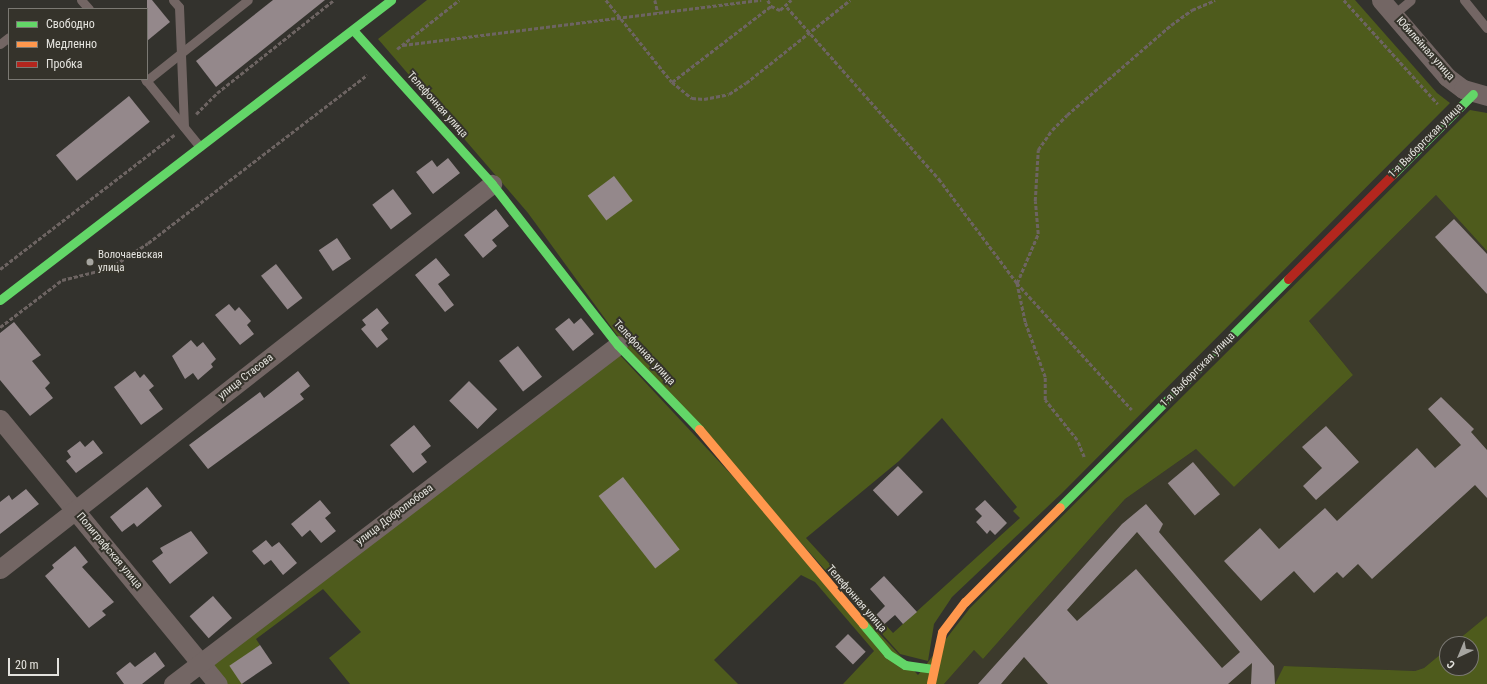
<!DOCTYPE html>
<meta charset="utf-8">
<style>
body{margin:0}
#map{position:relative;width:1487px;height:684px;overflow:hidden;background:#33322d;font-family:"Roboto Condensed",sans-serif}
div>[style]{position:absolute}
[style*='--x']{left:calc(var(--x)*1px);top:calc(var(--y)*1px);width:calc(var(--w)*1px);rotate:calc(var(--a)*1deg)}
.built>*{inset:0;background:#3c3a2c}
.green>*{inset:0;background:#4e5b1c}
.building>*{inset:0;background:#94888b;transform-origin:0 0}
.path>*{height:2.5px;margin-top:-1.25px;transform-origin:0;background:repeating-linear-gradient(90deg,#6d6462 0 4px,transparent 0 6px)}
.lane>*{height:9px;margin:-4.5px;padding:0 4.5px;transform-origin:4.5px;border-radius:4.5px;background:#736664}
.street>*{height:19px;margin:-9.5px;padding:0 9.5px;transform-origin:9.5px;border-radius:9.5px;background:#736664}
.fast>*{height:9px;margin:-4.5px;padding:0 4.5px;transform-origin:4.5px;border-radius:4.5px;background:#63d668}
.slow>*{height:9px;margin:-4.5px;padding:0 4.5px;transform-origin:4.5px;border-radius:4.5px;background:#ff974d}
.jam>*{height:9px;margin:-4.5px;padding:0 4.5px;transform-origin:4.5px;border-radius:4.5px;background:#b3261e}
.dots>*{width:11px;height:11px;translate:-50% -50%;box-sizing:border-box;border:2px solid #35332b;border-radius:50%}
span{translate:-50% -50%;white-space:nowrap;text-align:center;line-height:1.15;-webkit-text-stroke:4px #35332b;paint-order:stroke}
.street-label{font-size:11px;color:#e4e3de}
.poi-label{font-size:11px;color:#e4e3de}
.left{translate:0 -50%;text-align:left}
.legend{position:absolute;left:8px;top:8px;width:140px;height:72px;box-sizing:border-box;background:#35332b;border:1px solid #7b7973;margin:0;padding:5px 7px;list-style:none;font-size:12px;color:#e4e3de}
.legend li{display:flex;align-items:center;gap:8px;height:20px}
.legend b{width:20px;border:1px solid #7b7973}
.north{position:absolute;left:1439px;top:636px;width:40px;height:40px;box-sizing:border-box;background:#35332b;border:1px solid #7b7973;border-radius:50%;rotate:224deg;font-size:11px;font-weight:700;line-height:16px;text-align:center;color:#e4e3de}
.north::after{content:'';display:block;margin:auto;width:14px;height:18px;background:#a6a5a0;clip-path:polygon(50% 0,100% 100%,50% 72%,0 100%)}
.scale{position:absolute;left:8px;top:658px;width:51px;height:18px;box-sizing:border-box;border:2px solid #e4e3de;border-top:0;padding-left:5px;font-size:12px;line-height:14px;white-space:nowrap;color:#e4e3de;-webkit-text-stroke:3px #35332b;paint-order:stroke}
</style>
<div id="map">
<div class="built">
<div style="clip-path:polygon(1436px 195px,1487px 251px,1487px 616px,1453px 644px,1447px 644px,1447px 649px,1424px 668px,1415px 671px,1285px 666px,1275px 684px,944px 684px,974px 650px,983px 659px,1125px 499px,1196px 449px,1234px 487px,1353px 375px,1309px 321px)"></div>
</div>
<div class="green">
<div style="clip-path:polygon(evenodd,427px 0,1355px 0,1437px 93px,1450px 103px,1062px 493px,952px 597px,934px 624px,928px 661px,900px 654px,622px 342px,528px 213px,378px 39px,427px 0,942px 418px,1017px 507px,1013px 511px,1020px 518px,893px 633px,806px 538px,899px 461px,942px 418px)"></div>
<div style="clip-path:polygon(1470px 110px,1487px 113px,1487px 251px,1436px 195px,1309px 321px,1353px 375px,1234px 487px,1196px 449px,1125px 499px,983px 659px,974px 650px,944px 684px,843px 684px,874px 651px,815px 582px,801px 575px,714px 660px,738px 684px,350px 684px,329px 658px,361px 632px,323px 589px,256px 639px,260px 645px,231px 666px,243px 684px,226px 684px,210px 664px,617px 352px,918px 675px,970px 608px)"></div>
<div style="clip-path:polygon(1487px 616px,1487px 684px,1275px 684px,1284px 666px,1415px 671px,1424px 668px,1447px 649px,1447px 668px,1471px 668px,1471px 644px,1453px 644px)"></div>
</div>
<div class="building">
<div style="clip-path:polygon(147px 0,152px 0,170px 22px,147px 41px)"></div>
<div style="clip-path:polygon(273px 0,325px 0,216px 87px,196px 61px)"></div>
<div style="left:129px;top:96px;width:33px;height:94px;rotate:51deg"></div>
<div style="clip-path:polygon(448px 158px,460px 173px,433px 194px,416px 172px,432px 160px,437px 167px)"></div>
<div style="left:614px;top:176px;width:31px;height:33px;rotate:53deg"></div>
<div style="left:393px;top:189px;width:31px;height:26px;rotate:53deg"></div>
<div style="clip-path:polygon(496px 209px,509px 226px,492px 240px,497px 246px,483px 258px,464px 235px)"></div>
<div style="clip-path:polygon(1454px 219px,1487px 254px,1487px 294px,1435px 237px)"></div>
<div style="left:337px;top:238px;width:25px;height:22px;rotate:56deg"></div>
<div style="clip-path:polygon(436px 258px,450px 275px,438px 284px,454px 305px,445px 312px,415px 275px)"></div>
<div style="left:276px;top:264px;width:43px;height:19px;rotate:52deg"></div>
<div style="clip-path:polygon(229px 304px,235px 311px,239px 307px,251px 321px,247px 325px,254px 334px,240px 345px,215px 315px)"></div>
<div style="clip-path:polygon(377px 308px,389px 323px,381px 330px,388px 339px,377px 348px,361px 329px,366px 325px,362px 320px)"></div>
<div style="clip-path:polygon(569px 318px,574px 324px,581px 318px,594px 334px,573px 351px,555px 329px)"></div>
<div style="clip-path:polygon(14px 322px,41px 355px,32px 361px,50px 383px,45px 388px,53px 398px,30px 416px,0 380px,0 333px)"></div>
<div style="clip-path:polygon(191px 340px,197px 347px,203px 342px,216px 359px,211px 364px,213px 367px,198px 380px,193px 373px,185px 379px,172px 356px)"></div>
<div style="left:518px;top:346px;width:39px;height:24px;rotate:52deg"></div>
<div style="clip-path:polygon(135px 371px,140px 378px,144px 374px,154px 386px,149px 390px,163px 409px,141px 425px,114px 387px)"></div>
<div style="clip-path:polygon(298px 371px,310px 386px,300px 394px,304px 399px,208px 469px,189px 445px,260px 392px,264px 398px)"></div>
<div style="left:469px;top:381px;width:40px;height:28px;rotate:45deg"></div>
<div style="clip-path:polygon(1441px 397px,1474px 429px,1471px 432px,1487px 450px,1487px 498px,1475px 485px,1372px 579px,1358px 564px,1343px 578px,1337px 572px,1314px 593px,1294px 571px,1261px 601px,1224px 561px,1260px 528px,1279px 549px,1325px 508px,1337px 521px,1417px 448px,1435px 468px,1461px 445px,1428px 409px)"></div>
<div style="clip-path:polygon(414px 425px,431px 446px,421px 454px,427px 462px,413px 473px,390px 445px)"></div>
<div style="clip-path:polygon(1326px 426px,1359px 462px,1316px 500px,1303px 486px,1322px 468px,1302px 447px)"></div>
<div style="clip-path:polygon(93px 440px,103px 453px,76px 473px,66px 461px,71px 457px,67px 451px,80px 441px,85px 447px)"></div>
<div style="left:1193px;top:462px;width:42px;height:33px;rotate:50deg"></div>
<div style="left:898px;top:466px;width:36px;height:35px;rotate:46deg"></div>
<div style="left:623px;top:477px;width:92px;height:31px;rotate:52deg"></div>
<div style="clip-path:polygon(147px 487px,162px 506px,137px 527px,134px 523px,122px 532px,110px 517px)"></div>
<div style="clip-path:polygon(26px 489px,39px 504px,0 534px,0 502px,9px 495px,12px 500px)"></div>
<div style="clip-path:polygon(320px 500px,331px 513px,325px 518px,336px 531px,321px 543px,310px 530px,302px 537px,291px 524px)"></div>
<div style="clip-path:polygon(985px 500px,1007px 523px,995px 535px,990px 530px,987px 534px,976px 522px,982px 516px,975px 509px)"></div>
<div style="clip-path:polygon(evenodd,1146px 504px,1163px 524px,1159px 532px,1274px 666px,1275px 684px,1251px 684px,1252px 663px,1228px 684px,1048px 684px,1024px 657px,1001px 684px,978px 684px,1122px 524px,1146px 504px,1137px 532px,1240px 652px,1222px 668px,1136px 569px,1077px 621px,1067px 610px,1137px 532px)"></div>
<div style="clip-path:polygon(191px 531px,208px 553px,170px 584px,152px 561px,163px 553px,160px 548px)"></div>
<div style="clip-path:polygon(266px 540px,272px 547px,279px 542px,297px 563px,283px 575px,271px 560px,264px 565px,252px 551px)"></div>
<div style="clip-path:polygon(75px 546px,88px 562px,82px 567px,114px 602px,102px 611px,106px 615px,89px 628px,45px 576px,54px 568px,52px 565px)"></div>
<div style="clip-path:polygon(884px 576px,917px 612px,903px 624px,895px 615px,881px 627px,874px 617px,885px 606px,870px 589px)"></div>
<div style="left:213px;top:596px;width:29px;height:31px;rotate:49deg"></div>
<div style="left:848px;top:634px;width:25px;height:18px;rotate:45deg"></div>
<div style="left:260px;top:645px;width:22px;height:37px;rotate:56deg"></div>
<div style="clip-path:polygon(155px 652px,165px 666px,142px 684px,124px 684px,116px 673px,130px 662px,135px 667px)"></div>
</div>
<div class="path">
<div style="--x:606;--y:0;--w:105;--a:51.2"></div>
<div style="--x:672;--y:82;--w:26;--a:39"></div>
<div style="--x:692;--y:98;--w:12;--a:5"></div>
<div style="--x:704;--y:99;--w:25;--a:-11"></div>
<div style="--x:729;--y:94;--w:20;--a:-33"></div>
<div style="--x:746;--y:83;--w:133;--a:-38.6"></div>
<div style="--x:655;--y:0;--w:13;--a:77"></div>
<div style="--x:768;--y:0;--w:7;--a:63"></div>
<div style="--x:771;--y:6;--w:10;--a:24"></div>
<div style="--x:780;--y:10;--w:15;--a:-42"></div>
<div style="--x:1344;--y:0;--w:140;--a:47.9"></div>
<div style="--x:787;--y:7;--w:230;--a:48.5"></div>
<div style="--x:939;--y:179;--w:130;--a:53.1"></div>
<div style="--x:1017;--y:283;--w:171;--a:47.8"></div>
<div style="--x:403;--y:45;--w:361;--a:-7.2"></div>
<div style="--x:397;--y:49;--w:79;--a:-38.3"></div>
<div style="--x:672;--y:82;--w:125;--a:-37.5"></div>
<div style="--x:196;--y:114;--w:30;--a:-45"></div>
<div style="--x:217;--y:93;--w:149;--a:-38.5"></div>
<div style="--x:0;--y:269;--w:220;--a:-37.6"></div>
<div style="--x:0;--y:327;--w:78;--a:-37.2"></div>
<div style="--x:62;--y:280;--w:49;--a:-14"></div>
<div style="--x:110;--y:268;--w:45;--a:-33.3"></div>
<div style="--x:148;--y:243;--w:276;--a:-37.5"></div>
<div style="--x:1084;--y:457;--w:18;--a:-112"></div>
<div style="--x:1077;--y:440;--w:51;--a:-128.7"></div>
<div style="--x:1045;--y:400;--w:23;--a:-90"></div>
<div style="--x:1045;--y:377;--w:59;--a:-110"></div>
<div style="--x:1025;--y:322;--w:40;--a:-102"></div>
<div style="--x:1017;--y:283;--w:53;--a:-66.8"></div>
<div style="--x:1038;--y:234;--w:33;--a:-95"></div>
<div style="--x:1035;--y:201;--w:51;--a:-86.6"></div>
<div style="--x:1038;--y:150;--w:24;--a:-55"></div>
<div style="--x:1052;--y:130;--w:21;--a:-45"></div>
<div style="--x:1067;--y:115;--w:138;--a:-40.9"></div>
<div style="--x:1171;--y:25;--w:26;--a:-36"></div>
<div style="--x:1192;--y:10;--w:25;--a:-23"></div>
</div>
<div class="lane">
<div style="--x:81;--y:0;--w:12;--a:48"></div>
<div style="--x:173;--y:0;--w:9;--a:49"></div>
<div style="--x:179;--y:7;--w:120;--a:87.6"></div>
<div style="--x:1464;--y:0;--w:36;--a:51"></div>
<div style="--x:1393;--y:15;--w:23;--a:-40"></div>
<div style="--x:0;--y:44;--w:11;--a:-38"></div>
<div style="--x:145;--y:79;--w:87;--a:51"></div>
<div style="--x:146;--y:81;--w:130;--a:-38.5"></div>
</div>
<div class="street">
<div style="--x:1381;--y:0;--w:101;--a:49.4"></div>
<div style="--x:1447;--y:77;--w:20;--a:37"></div>
<div style="--x:1463;--y:89;--w:25;--a:16"></div>
<div style="--x:0;--y:419;--w:343;--a:50.6"></div>
<div style="--x:0;--y:569;--w:625;--a:-38.04"></div>
<div style="--x:173;--y:684;--w:559;--a:-37.3"></div>
</div>
<div class="fast">
<div style="--x:353;--y:30;--w:207;--a:47.9"></div>
<div style="--x:492;--y:184;--w:204;--a:52"></div>
<div style="--x:618;--y:345;--w:117;--a:46"></div>
<div style="--x:1393;--y:174;--w:113;--a:-45"></div>
<div style="--x:0;--y:300;--w:493;--a:-37.5"></div>
<div style="--x:1060;--y:507;--w:322;--a:-45"></div>
<div style="--x:863;--y:624;--w:39;--a:50"></div>
<div style="--x:888;--y:654;--w:20;--a:33"></div>
<div style="--x:905;--y:665;--w:28;--a:8"></div>
</div>
<div class="slow">
<div style="--x:699;--y:429;--w:255;--a:49.9"></div>
<div style="--x:931;--y:683;--w:52;--a:-77.8"></div>
<div style="--x:942;--y:632;--w:38;--a:-53"></div>
<div style="--x:965;--y:602;--w:134;--a:-45"></div>
</div>
<div class="jam">
<div style="--x:1288;--y:279;--w:148;--a:-45"></div>
</div>
<div class="dots">
<div style="left:90px;top:262px;background:#a6a5a0"></div>
</div>
<div class="street-label">
<span style="left:1425px;top:49px;rotate:48deg">Юбилейная улица</span>
<span style="left:437px;top:105px;rotate:48deg">Телефонная улица</span>
<span style="left:1426px;top:141px;rotate:-45deg">1-я Выборгская улица</span>
<span style="left:644px;top:353px;rotate:47deg">Телефонная улица</span>
<span style="left:1198px;top:370px;rotate:-45deg">1-я Выборгская улица</span>
<span style="left:246px;top:377px;rotate:-38deg">улица Стасова</span>
<span style="left:395px;top:515px;rotate:-37deg">улица Добролюбова</span>
<span style="left:109px;top:551px;rotate:50deg">Полиграфская улица</span>
<span style="left:856px;top:599px;rotate:49deg">Телефонная улица</span>
</div>
<div class="poi-label">
<span class="left" style="left:98px;top:262px">Волочаевская<br>улица</span>
</div>
<ul class="legend">
<li><b style="height:5px;background:#63d668"></b>Свободно</li>
<li><b style="height:5px;background:#ff974d"></b>Медленно</li>
<li><b style="height:5px;background:#b3261e"></b>Пробка</li>
</ul>
<div class="north">С</div>
<div class="scale">20 m</div>
</div>
